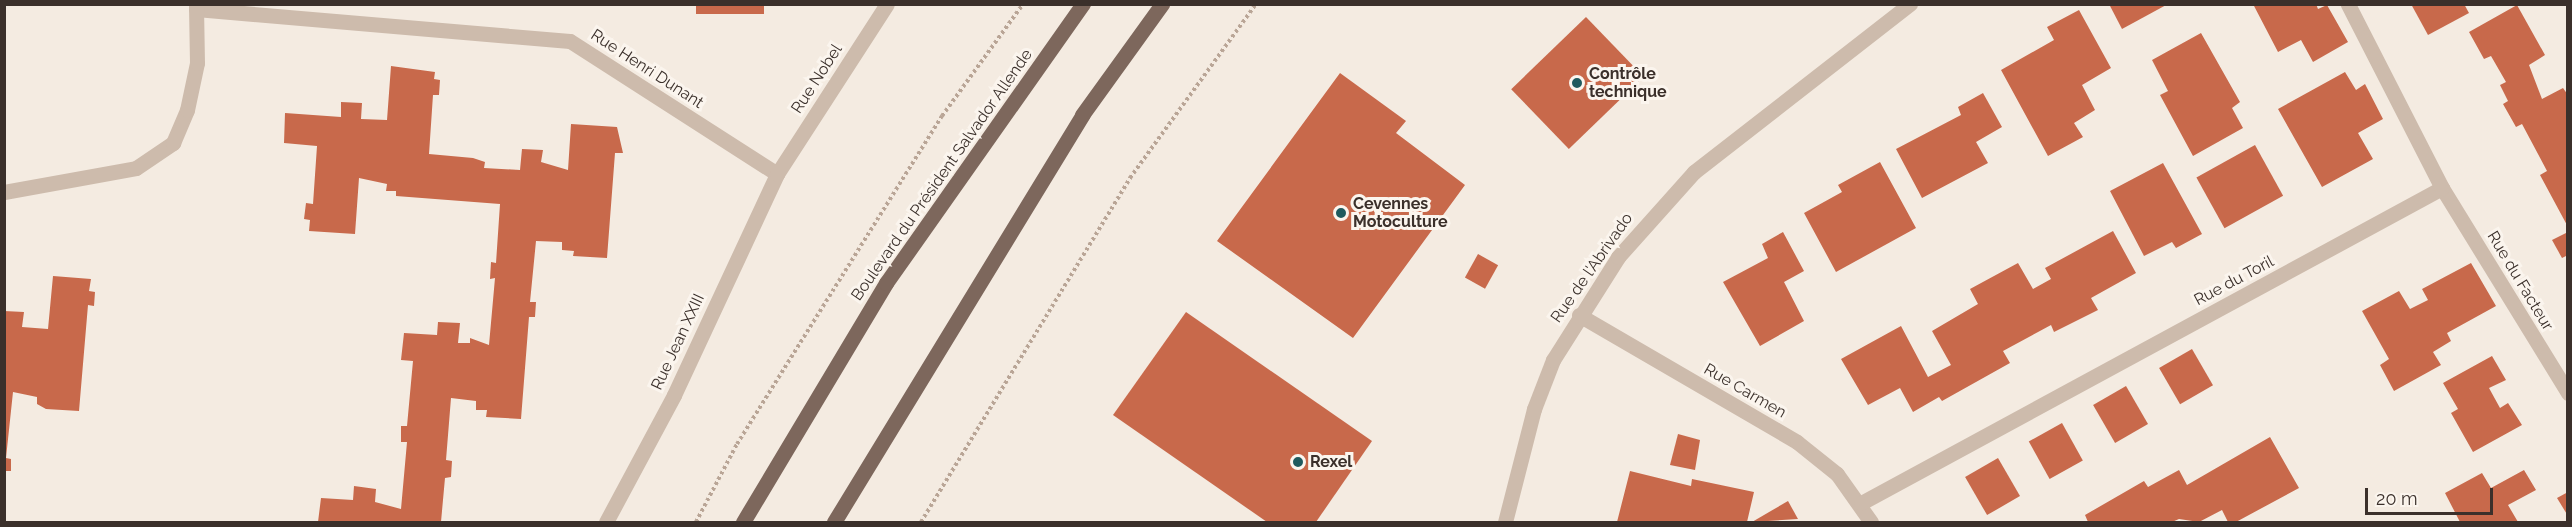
<!DOCTYPE html>
<meta charset="utf-8">
<style>
body{margin:0}
#map{position:relative;width:2572px;height:527px;overflow:hidden;background:#f4ebe1;font-family:Raleway,sans-serif}
div>[style]{position:absolute}
[style*='--x']{left:calc(var(--x)*1px);top:calc(var(--y)*1px);width:calc(var(--w)*1px);rotate:calc(var(--a)*1deg)}
.building>*{inset:0;background:#c8694b;transform-origin:0 0}
.path>*{height:4px;margin-top:-2px;transform-origin:0;background:repeating-linear-gradient(90deg,#b9a596 0 3px,transparent 0 6px)}
.street>*{height:15px;margin:-7.5px;padding:0 7.5px;transform-origin:7.5px;border-radius:7.5px;background:#cdbbac}
.primary>*{height:15px;margin:-7.5px;padding:0 7.5px;transform-origin:7.5px;border-radius:7.5px;background:#7d675c}
.dots>*{width:16px;height:16px;translate:-50% -50%;box-sizing:border-box;border:3px solid #fbf5ee;border-radius:50%}
span{translate:-50% -50%;white-space:nowrap;text-align:center;line-height:1.15;-webkit-text-stroke:6px #fbf5ee;paint-order:stroke}
.street-label{font-size:16px;color:#3b302b}
.poi-label{font-size:16px;color:#3b302b;font-weight:700}
.left{translate:0 -50%;text-align:left}
.frame{position:absolute;inset:0;border:6px solid #3b302b;pointer-events:none}
.scale{position:absolute;left:2365px;top:488px;width:128px;height:27px;box-sizing:border-box;border:3px solid #3b302b;border-top:0;padding-left:8px;font-size:18px;line-height:21px;white-space:nowrap;color:#3b302b;-webkit-text-stroke:4px #fbf5ee;paint-order:stroke}
</style>
<div id="map">
<div class="building">
<div style="left:696px;top:4px;width:68px;height:10px"></div>
<div style="clip-path:polygon(2109px 4px,2168px 4px,2122px 29px)"></div>
<div style="clip-path:polygon(2253px 4px,2316px 4px,2318px 9px,2327px 5px,2348px 42px,2313px 62px,2301px 40px,2278px 52px)"></div>
<div style="clip-path:polygon(2411px 4px,2464px 4px,2469px 13px,2428px 35px)"></div>
<div style="clip-path:polygon(2517px 5px,2545px 55px,2529px 65px,2542px 99px,2563px 88px,2568px 95px,2568px 227px,2540px 175px,2547px 171px,2522px 124px,2516px 127px,2503px 104px,2508px 101px,2500px 85px,2506px 82px,2491px 56px,2484px 59px,2469px 32px)"></div>
<div style="clip-path:polygon(2079px 10px,2111px 68px,2082px 85px,2095px 110px,2074px 123px,2083px 137px,2048px 156px,2001px 70px,2054px 40px,2047px 27px)"></div>
<div style="left:1586px;top:17px;width:83px;height:104px;rotate:46deg"></div>
<div style="clip-path:polygon(2201px 33px,2240px 102px,2232px 108px,2243px 128px,2193px 156px,2160px 95px,2168px 91px,2152px 60px)"></div>
<div style="clip-path:polygon(391px 66px,435px 72px,434px 79px,440px 80px,439px 95px,433px 95px,429px 154px,473px 158px,485px 162px,484px 168px,520px 170px,522px 149px,543px 150px,541px 162px,568px 170px,571px 124px,617px 127px,623px 153px,615px 153px,607px 258px,573px 256px,574px 251px,562px 250px,562px 242px,536px 241px,530px 302px,536px 302px,535px 317px,529px 317px,521px 419px,486px 417px,487px 410px,476px 410px,476px 401px,451px 398px,446px 460px,452px 461px,451px 477px,445px 478px,441px 522px,318px 522px,321px 498px,353px 500px,354px 486px,376px 489px,375px 502px,401px 509px,407px 442px,401px 442px,401px 426px,407px 426px,413px 361px,401px 360px,404px 333px,437px 335px,438px 322px,460px 323px,458px 343px,470px 343px,470px 338px,489px 345px,495px 278px,490px 279px,491px 262px,496px 263px,500px 204px,396px 196px,396px 191px,386px 191px,387px 184px,359px 178px,355px 234px,309px 231px,310px 220px,304px 219px,306px 203px,313px 204px,317px 146px,284px 143px,285px 113px,341px 117px,341px 102px,362px 103px,361px 119px,387px 120px)"></div>
<div style="clip-path:polygon(2345px 72px,2356px 90px,2365px 84px,2383px 119px,2358px 133px,2373px 159px,2322px 187px,2278px 109px)"></div>
<div style="clip-path:polygon(1340px 73px,1406px 121px,1396px 133px,1465px 185px,1353px 338px,1217px 241px)"></div>
<div style="clip-path:polygon(1983px 93px,2002px 127px,1976px 142px,1988px 163px,1922px 198px,1896px 149px,1961px 115px,1958px 107px)"></div>
<div style="left:2255px;top:145px;width:58px;height:67px;rotate:61deg"></div>
<div style="clip-path:polygon(1880px 162px,1916px 228px,1836px 272px,1804px 213px,1842px 192px,1838px 185px)"></div>
<div style="clip-path:polygon(2163px 163px,2202px 234px,2176px 248px,2172px 242px,2144px 256px,2110px 191px)"></div>
<div style="clip-path:polygon(2113px 231px,2136px 273px,2091px 298px,2098px 310px,2054px 332px,2051px 325px,2003px 351px,2010px 363px,1942px 401px,1939px 397px,1913px 412px,1900px 388px,1868px 405px,1841px 359px,1901px 326px,1928px 377px,1951px 365px,1932px 331px,1978px 304px,1970px 289px,2018px 263px,2033px 289px,2051px 279px,2045px 268px)"></div>
<div style="clip-path:polygon(1783px 232px,1804px 271px,1784px 282px,1804px 321px,1760px 346px,1723px 282px,1768px 258px,1762px 244px)"></div>
<div style="clip-path:polygon(2568px 232px,2568px 255px,2562px 258px,2552px 240px)"></div>
<div style="left:1478px;top:254px;width:23px;height:27px;rotate:29deg"></div>
<div style="clip-path:polygon(2471px 263px,2496px 306px,2447px 333px,2451px 341px,2433px 352px,2441px 365px,2394px 391px,2380px 365px,2389px 359px,2362px 311px,2399px 291px,2410px 309px,2428px 300px,2422px 289px)"></div>
<div style="clip-path:polygon(53px 276px,91px 279px,89px 291px,95px 292px,94px 306px,88px 305px,79px 411px,46px 409px,37px 404px,37px 397px,13px 392px,6px 458px,11px 459px,11px 471px,4px 471px,4px 311px,24px 312px,22px 327px,48px 329px)"></div>
<div style="clip-path:polygon(1186px 312px,1372px 441px,1316px 522px,1267px 522px,1113px 415px)"></div>
<div style="left:2192px;top:349px;width:42px;height:38px;rotate:60deg"></div>
<div style="clip-path:polygon(2492px 356px,2506px 380px,2489px 388px,2500px 408px,2508px 403px,2522px 425px,2473px 452px,2451px 413px,2458px 409px,2443px 383px)"></div>
<div style="left:2126px;top:386px;width:44px;height:38px;rotate:60deg"></div>
<div style="left:2062px;top:423px;width:43px;height:38px;rotate:61deg"></div>
<div style="clip-path:polygon(1678px 434px,1700px 440px,1695px 470px,1670px 465px)"></div>
<div style="clip-path:polygon(2270px 437px,2299px 488px,2236px 522px,2228px 522px,2222px 510px,2199px 522px,2179px 519px,2172px 522px,2088px 522px,2085px 515px,2144px 481px,2148px 487px,2179px 470px,2187px 485px)"></div>
<div style="left:1998px;top:458px;width:44px;height:38px;rotate:60deg"></div>
<div style="clip-path:polygon(2524px 470px,2536px 490px,2508px 505px,2518px 522px,2460px 522px,2445px 493px,2482px 473px,2491px 488px)"></div>
<div style="clip-path:polygon(1630px 471px,1691px 486px,1692px 479px,1754px 492px,1747px 522px,1617px 522px)"></div>
<div style="clip-path:polygon(2568px 492px,2568px 516px,2557px 498px)"></div>
<div style="clip-path:polygon(1788px 501px,1798px 519px,1752px 522px)"></div>
</div>
<div class="path">
<div style="--x:696;--y:522;--w:88;--a:-62.3"></div>
<div style="--x:737;--y:444;--w:387;--a:-58"></div>
<div style="--x:942;--y:116;--w:138;--a:-54.1"></div>
<div style="--x:921;--y:522;--w:403;--a:-58.7"></div>
<div style="--x:1130;--y:178;--w:215;--a:-54.1"></div>
</div>
<div class="street">
<div style="--x:196;--y:9;--w:375;--a:4.9"></div>
<div style="--x:570;--y:41;--w:246;--a:32.7"></div>
<div style="--x:2442;--y:188;--w:241;--a:58.4"></div>
<div style="--x:4;--y:192;--w:134;--a:-10.3"></div>
<div style="--x:136;--y:168;--w:45;--a:-34"></div>
<div style="--x:173;--y:143;--w:36;--a:-67"></div>
<div style="--x:187;--y:110;--w:48;--a:-78"></div>
<div style="--x:197;--y:63;--w:59;--a:-91"></div>
<div style="--x:1579;--y:315;--w:252;--a:30.2"></div>
<div style="--x:1797;--y:442;--w:51;--a:38.7"></div>
<div style="--x:1837;--y:474;--w:59;--a:54.7"></div>
<div style="--x:1861;--y:503;--w:661;--a:-28.47"></div>
<div style="--x:2442;--y:188;--w:207;--a:-117.1"></div>
<div style="--x:606;--y:522;--w:144;--a:-61.8"></div>
<div style="--x:674;--y:395;--w:244;--a:-65"></div>
<div style="--x:777;--y:174;--w:202;--a:-57.1"></div>
<div style="--x:1505;--y:522;--w:117;--a:-75.6"></div>
<div style="--x:1534;--y:409;--w:53;--a:-68.8"></div>
<div style="--x:1553;--y:360;--w:122;--a:-57.7"></div>
<div style="--x:1618;--y:257;--w:114;--a:-48.2"></div>
<div style="--x:1694;--y:172;--w:274;--a:-37.9"></div>
</div>
<div class="primary">
<div style="--x:743;--y:522;--w:279;--a:-59.1"></div>
<div style="--x:886;--y:283;--w:342;--a:-54.8"></div>
<div style="--x:834;--y:522;--w:477;--a:-58.6"></div>
<div style="--x:1082;--y:115;--w:137;--a:-54.2"></div>
</div>
<div class="dots">
<div style="left:1577px;top:83px;background:#1f5a5e"></div>
<div style="left:1341px;top:213px;background:#1f5a5e"></div>
<div style="left:1298px;top:462px;background:#1f5a5e"></div>
</div>
<div class="street-label">
<span style="left:647px;top:69px;rotate:33deg">Rue Henri Dunant</span>
<span style="left:817px;top:79px;rotate:-57deg">Rue Nobel</span>
<span style="left:942px;top:175px;rotate:-55deg">Boulevard du Président Salvador Allende</span>
<span style="left:1592px;top:268px;rotate:-55deg">Rue de l'Abrivado</span>
<span style="left:2234px;top:281px;rotate:-28deg">Rue du Toril</span>
<span style="left:2520px;top:281px;rotate:59deg">Rue du Facteur</span>
<span style="left:678px;top:342px;rotate:-65deg">Rue Jean XXIII</span>
<span style="left:1745px;top:391px;rotate:30deg">Rue Carmen</span>
</div>
<div class="poi-label">
<span class="left" style="left:1589px;top:83px">Contrôle<br>technique</span>
<span class="left" style="left:1353px;top:213px">Cevennes<br>Motoculture</span>
<span class="left" style="left:1310px;top:462px">Rexel</span>
</div>
<div class="frame"></div>
<div class="scale">20 m</div>
</div>
